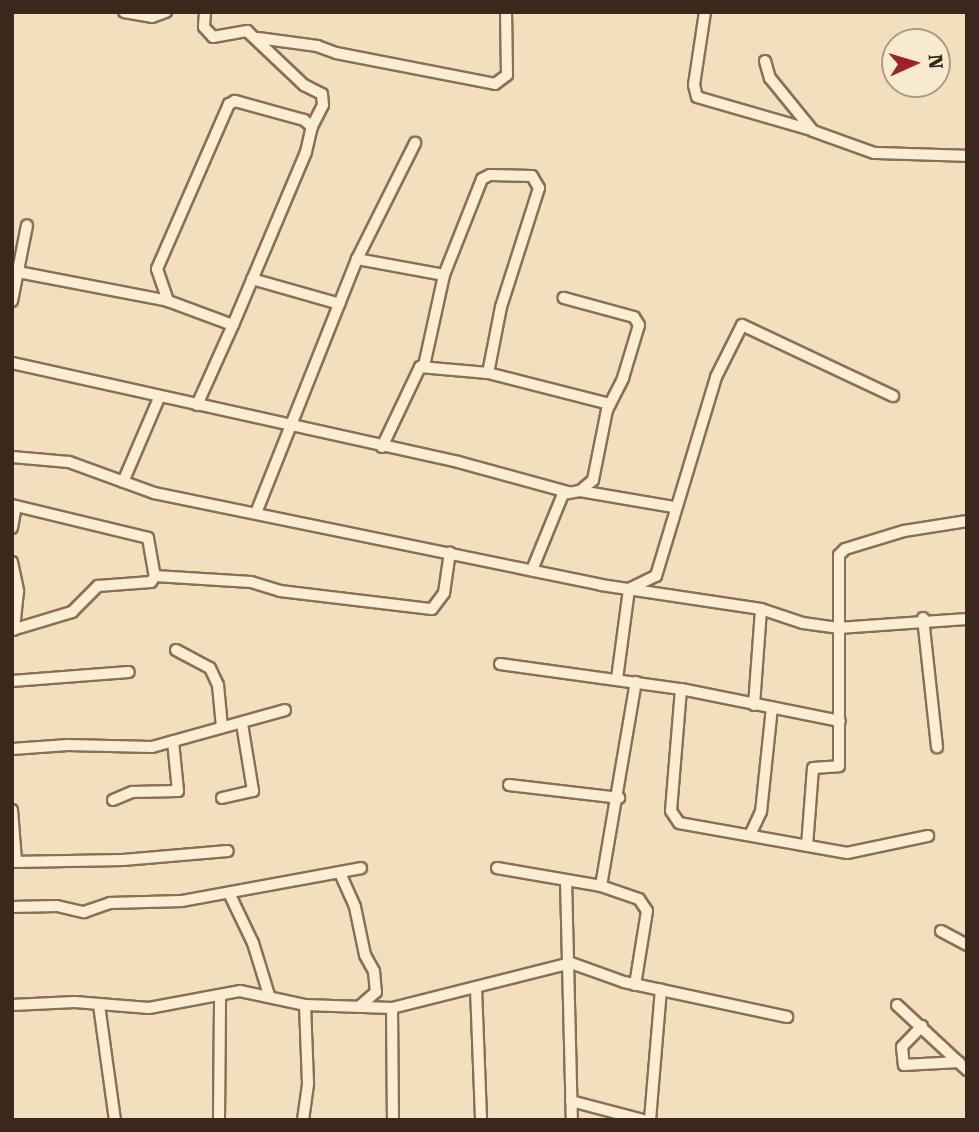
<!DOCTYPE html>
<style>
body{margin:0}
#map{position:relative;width:979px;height:1132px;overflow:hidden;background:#f1dfbe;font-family:"Roboto Serif",serif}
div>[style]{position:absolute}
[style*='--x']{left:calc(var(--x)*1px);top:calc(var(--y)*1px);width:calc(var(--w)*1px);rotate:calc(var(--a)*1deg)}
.roads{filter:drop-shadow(2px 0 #8b6f55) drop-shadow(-2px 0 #8b6f55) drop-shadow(0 2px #8b6f55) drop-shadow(0 -2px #8b6f55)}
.minor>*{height:10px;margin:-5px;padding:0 5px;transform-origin:5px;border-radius:5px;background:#fbedd2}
span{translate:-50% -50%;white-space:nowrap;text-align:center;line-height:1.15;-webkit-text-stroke:5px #f8eace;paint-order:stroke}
.frame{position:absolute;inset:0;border:14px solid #39281b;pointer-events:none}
.north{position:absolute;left:881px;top:28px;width:70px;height:70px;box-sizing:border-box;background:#f8eace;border:2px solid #ac9c86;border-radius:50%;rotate:86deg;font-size:19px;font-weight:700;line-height:28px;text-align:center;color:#39281b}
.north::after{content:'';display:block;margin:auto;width:24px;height:32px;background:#9e2128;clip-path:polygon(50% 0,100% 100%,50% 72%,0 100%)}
</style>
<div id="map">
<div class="roads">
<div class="minor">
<div style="--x:124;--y:12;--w:28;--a:10"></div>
<div style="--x:152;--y:17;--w:15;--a:-20"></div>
<div style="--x:205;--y:12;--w:15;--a:94"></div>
<div style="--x:204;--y:27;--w:13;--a:48"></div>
<div style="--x:213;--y:37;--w:35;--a:-10"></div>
<div style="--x:247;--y:31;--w:79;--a:43.5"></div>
<div style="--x:304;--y:85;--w:20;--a:27"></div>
<div style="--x:322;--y:94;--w:11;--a:85"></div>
<div style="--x:323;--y:105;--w:25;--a:117"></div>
<div style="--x:705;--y:12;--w:74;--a:98.6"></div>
<div style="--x:694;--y:85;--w:12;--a:76"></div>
<div style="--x:697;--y:97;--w:119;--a:16.1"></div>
<div style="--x:258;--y:38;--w:60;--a:7.7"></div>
<div style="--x:317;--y:46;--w:20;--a:20"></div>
<div style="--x:336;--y:53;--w:162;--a:11"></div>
<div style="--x:495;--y:84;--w:15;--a:-37"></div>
<div style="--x:507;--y:75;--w:63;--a:-90.9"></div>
<div style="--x:765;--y:61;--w:18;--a:74"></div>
<div style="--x:770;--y:78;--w:68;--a:50.9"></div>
<div style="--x:813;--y:131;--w:65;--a:19.8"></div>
<div style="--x:874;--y:153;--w:93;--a:1.8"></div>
<div style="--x:357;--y:259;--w:88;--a:10.4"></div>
<div style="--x:18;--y:272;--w:153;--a:10.9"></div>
<div style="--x:252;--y:279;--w:91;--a:15.9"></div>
<div style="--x:12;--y:301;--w:77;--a:-78.8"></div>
<div style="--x:12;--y:363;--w:457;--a:12.5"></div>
<div style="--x:458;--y:462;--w:114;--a:15.3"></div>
<div style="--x:424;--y:366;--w:93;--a:-77.6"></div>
<div style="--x:444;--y:275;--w:103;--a:-68.4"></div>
<div style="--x:482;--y:179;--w:9;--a:-27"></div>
<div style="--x:490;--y:175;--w:42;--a:1.4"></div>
<div style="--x:532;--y:176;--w:14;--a:60"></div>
<div style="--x:539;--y:188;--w:125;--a:107.7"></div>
<div style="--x:501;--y:307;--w:67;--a:101.1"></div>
<div style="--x:197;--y:405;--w:88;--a:-65.8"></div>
<div style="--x:233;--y:325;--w:188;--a:-67.1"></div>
<div style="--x:306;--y:152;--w:26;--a:-77"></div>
<div style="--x:312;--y:127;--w:11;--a:-139"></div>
<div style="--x:304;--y:120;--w:72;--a:-164.6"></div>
<div style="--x:235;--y:101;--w:7;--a:153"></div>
<div style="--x:229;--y:104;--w:180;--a:113.6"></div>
<div style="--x:157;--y:269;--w:34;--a:71"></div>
<div style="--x:168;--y:301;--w:69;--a:20.3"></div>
<div style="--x:382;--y:447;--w:89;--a:-64.6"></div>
<div style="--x:420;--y:367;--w:68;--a:5"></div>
<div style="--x:488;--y:373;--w:126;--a:14.3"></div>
<div style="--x:12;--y:457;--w:57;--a:5"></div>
<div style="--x:69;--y:462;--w:90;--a:20"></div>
<div style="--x:154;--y:493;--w:456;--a:11.6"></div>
<div style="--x:601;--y:585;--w:162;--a:8.5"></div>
<div style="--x:761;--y:609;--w:44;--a:18.4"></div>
<div style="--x:803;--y:623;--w:35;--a:8"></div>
<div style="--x:838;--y:628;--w:129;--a:-4"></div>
<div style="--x:123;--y:482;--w:91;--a:-66.8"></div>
<div style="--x:580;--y:491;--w:95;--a:9.7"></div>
<div style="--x:12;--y:505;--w:140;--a:13.6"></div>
<div style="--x:148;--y:538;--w:39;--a:80"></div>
<div style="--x:256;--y:513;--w:273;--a:-68.3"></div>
<div style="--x:357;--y:259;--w:130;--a:-63.4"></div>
<div style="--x:12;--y:528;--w:22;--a:-80"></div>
<div style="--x:12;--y:562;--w:30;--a:78"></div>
<div style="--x:18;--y:591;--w:39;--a:96"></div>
<div style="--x:532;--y:570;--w:82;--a:-67.8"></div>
<div style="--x:563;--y:494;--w:17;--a:-10"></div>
<div style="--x:580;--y:491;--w:17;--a:-40"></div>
<div style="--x:593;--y:480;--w:71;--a:-78.7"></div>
<div style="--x:607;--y:410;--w:36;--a:-63"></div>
<div style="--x:623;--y:378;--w:55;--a:-73.2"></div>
<div style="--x:639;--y:325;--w:9;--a:-122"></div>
<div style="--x:634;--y:317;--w:73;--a:-164.8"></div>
<div style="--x:923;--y:618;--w:130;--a:83.8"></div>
<div style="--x:12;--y:630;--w:63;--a:-16.7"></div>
<div style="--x:72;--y:612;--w:37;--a:-45"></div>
<div style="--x:98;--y:586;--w:53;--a:-4.3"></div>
<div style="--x:151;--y:582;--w:7;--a:-56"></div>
<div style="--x:155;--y:576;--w:96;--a:3.6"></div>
<div style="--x:251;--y:582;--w:30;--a:17"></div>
<div style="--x:280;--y:591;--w:153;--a:6.8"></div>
<div style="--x:432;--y:609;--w:20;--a:-53"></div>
<div style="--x:444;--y:593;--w:41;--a:-81.7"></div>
<div style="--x:176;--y:650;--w:38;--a:28"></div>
<div style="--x:210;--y:668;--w:19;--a:65"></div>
<div style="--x:218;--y:685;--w:42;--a:84.6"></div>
<div style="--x:500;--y:664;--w:183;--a:7.9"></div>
<div style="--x:681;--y:689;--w:162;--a:11.4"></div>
<div style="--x:617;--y:679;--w:91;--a:-82.4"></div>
<div style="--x:629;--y:589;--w:30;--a:-26"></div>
<div style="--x:656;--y:576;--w:208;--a:-73.2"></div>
<div style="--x:716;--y:377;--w:58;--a:-63.4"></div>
<div style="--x:742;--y:325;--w:167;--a:25.2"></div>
<div style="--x:12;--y:681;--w:117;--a:-4.4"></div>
<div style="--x:681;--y:689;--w:122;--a:94.7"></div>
<div style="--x:671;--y:811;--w:14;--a:56"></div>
<div style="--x:679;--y:823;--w:171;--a:10.1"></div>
<div style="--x:847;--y:853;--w:83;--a:-11.9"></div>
<div style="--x:754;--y:705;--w:96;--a:-85.8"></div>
<div style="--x:12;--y:749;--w:56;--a:-4.1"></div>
<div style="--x:68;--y:745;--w:84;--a:1.4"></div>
<div style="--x:152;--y:747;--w:138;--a:-15.5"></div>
<div style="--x:509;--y:785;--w:111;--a:6.7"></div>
<div style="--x:222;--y:798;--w:32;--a:-13"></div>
<div style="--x:253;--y:791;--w:68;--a:-99.3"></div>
<div style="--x:113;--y:800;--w:21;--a:-23"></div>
<div style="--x:132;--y:792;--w:46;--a:-1.2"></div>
<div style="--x:178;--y:791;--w:50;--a:-95.7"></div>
<div style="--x:12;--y:810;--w:51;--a:85.5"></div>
<div style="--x:751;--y:833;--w:23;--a:-65"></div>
<div style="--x:761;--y:812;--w:105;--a:-84"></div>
<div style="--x:807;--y:846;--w:78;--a:-85.6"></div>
<div style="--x:813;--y:768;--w:26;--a:-4"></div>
<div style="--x:839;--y:766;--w:211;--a:-90"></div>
<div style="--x:839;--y:555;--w:8;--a:-45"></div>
<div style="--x:845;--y:549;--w:62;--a:-17"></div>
<div style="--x:904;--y:531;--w:64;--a:-9"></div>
<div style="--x:12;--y:862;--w:111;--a:-1"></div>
<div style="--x:123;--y:860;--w:105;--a:-4.9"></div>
<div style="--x:497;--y:868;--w:106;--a:9.8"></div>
<div style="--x:601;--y:886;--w:40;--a:18.9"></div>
<div style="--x:639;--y:899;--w:14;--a:56"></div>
<div style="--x:647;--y:911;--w:75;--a:99.2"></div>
<div style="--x:340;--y:873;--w:37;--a:66"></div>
<div style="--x:355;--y:907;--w:49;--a:78.2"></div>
<div style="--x:365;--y:955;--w:18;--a:61"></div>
<div style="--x:374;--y:971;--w:21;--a:85"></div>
<div style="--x:376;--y:992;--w:21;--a:139"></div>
<div style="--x:566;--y:880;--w:240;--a:88.6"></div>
<div style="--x:601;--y:886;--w:207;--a:-80.3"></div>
<div style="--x:230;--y:895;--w:53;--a:64.4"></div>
<div style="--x:253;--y:943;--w:54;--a:72.9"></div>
<div style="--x:12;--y:907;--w:45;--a:-1.3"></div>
<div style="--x:57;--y:906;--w:28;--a:13"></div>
<div style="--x:84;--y:912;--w:28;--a:-19"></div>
<div style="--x:110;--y:903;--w:72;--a:-1.6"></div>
<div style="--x:182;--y:901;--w:182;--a:-10.4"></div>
<div style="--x:941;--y:931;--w:30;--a:28"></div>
<div style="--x:476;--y:988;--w:132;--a:87.8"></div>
<div style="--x:12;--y:1005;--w:63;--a:-2.7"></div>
<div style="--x:75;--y:1002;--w:74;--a:4.6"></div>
<div style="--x:149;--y:1008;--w:93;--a:-10.6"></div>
<div style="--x:240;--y:991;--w:66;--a:12.2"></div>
<div style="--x:305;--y:1005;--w:87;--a:2"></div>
<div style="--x:392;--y:1008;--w:185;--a:-14.1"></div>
<div style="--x:571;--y:963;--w:56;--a:19.7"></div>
<div style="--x:624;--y:982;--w:167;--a:12.1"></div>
<div style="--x:99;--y:1005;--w:116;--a:82.1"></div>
<div style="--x:897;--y:1005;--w:96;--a:42.9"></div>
<div style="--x:392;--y:1008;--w:112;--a:89.5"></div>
<div style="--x:922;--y:1026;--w:29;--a:134"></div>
<div style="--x:902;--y:1047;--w:18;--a:84"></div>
<div style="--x:904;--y:1065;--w:55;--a:-3.1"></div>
<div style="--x:571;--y:1101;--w:74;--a:14.8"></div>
<div style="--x:219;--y:1120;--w:123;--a:-89.5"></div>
<div style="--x:303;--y:1120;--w:37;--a:-82"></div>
<div style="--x:308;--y:1083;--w:78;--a:-92.2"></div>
<div style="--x:650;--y:1120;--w:131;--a:-85.2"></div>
</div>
</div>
<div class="frame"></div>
<div class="north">N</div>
</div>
